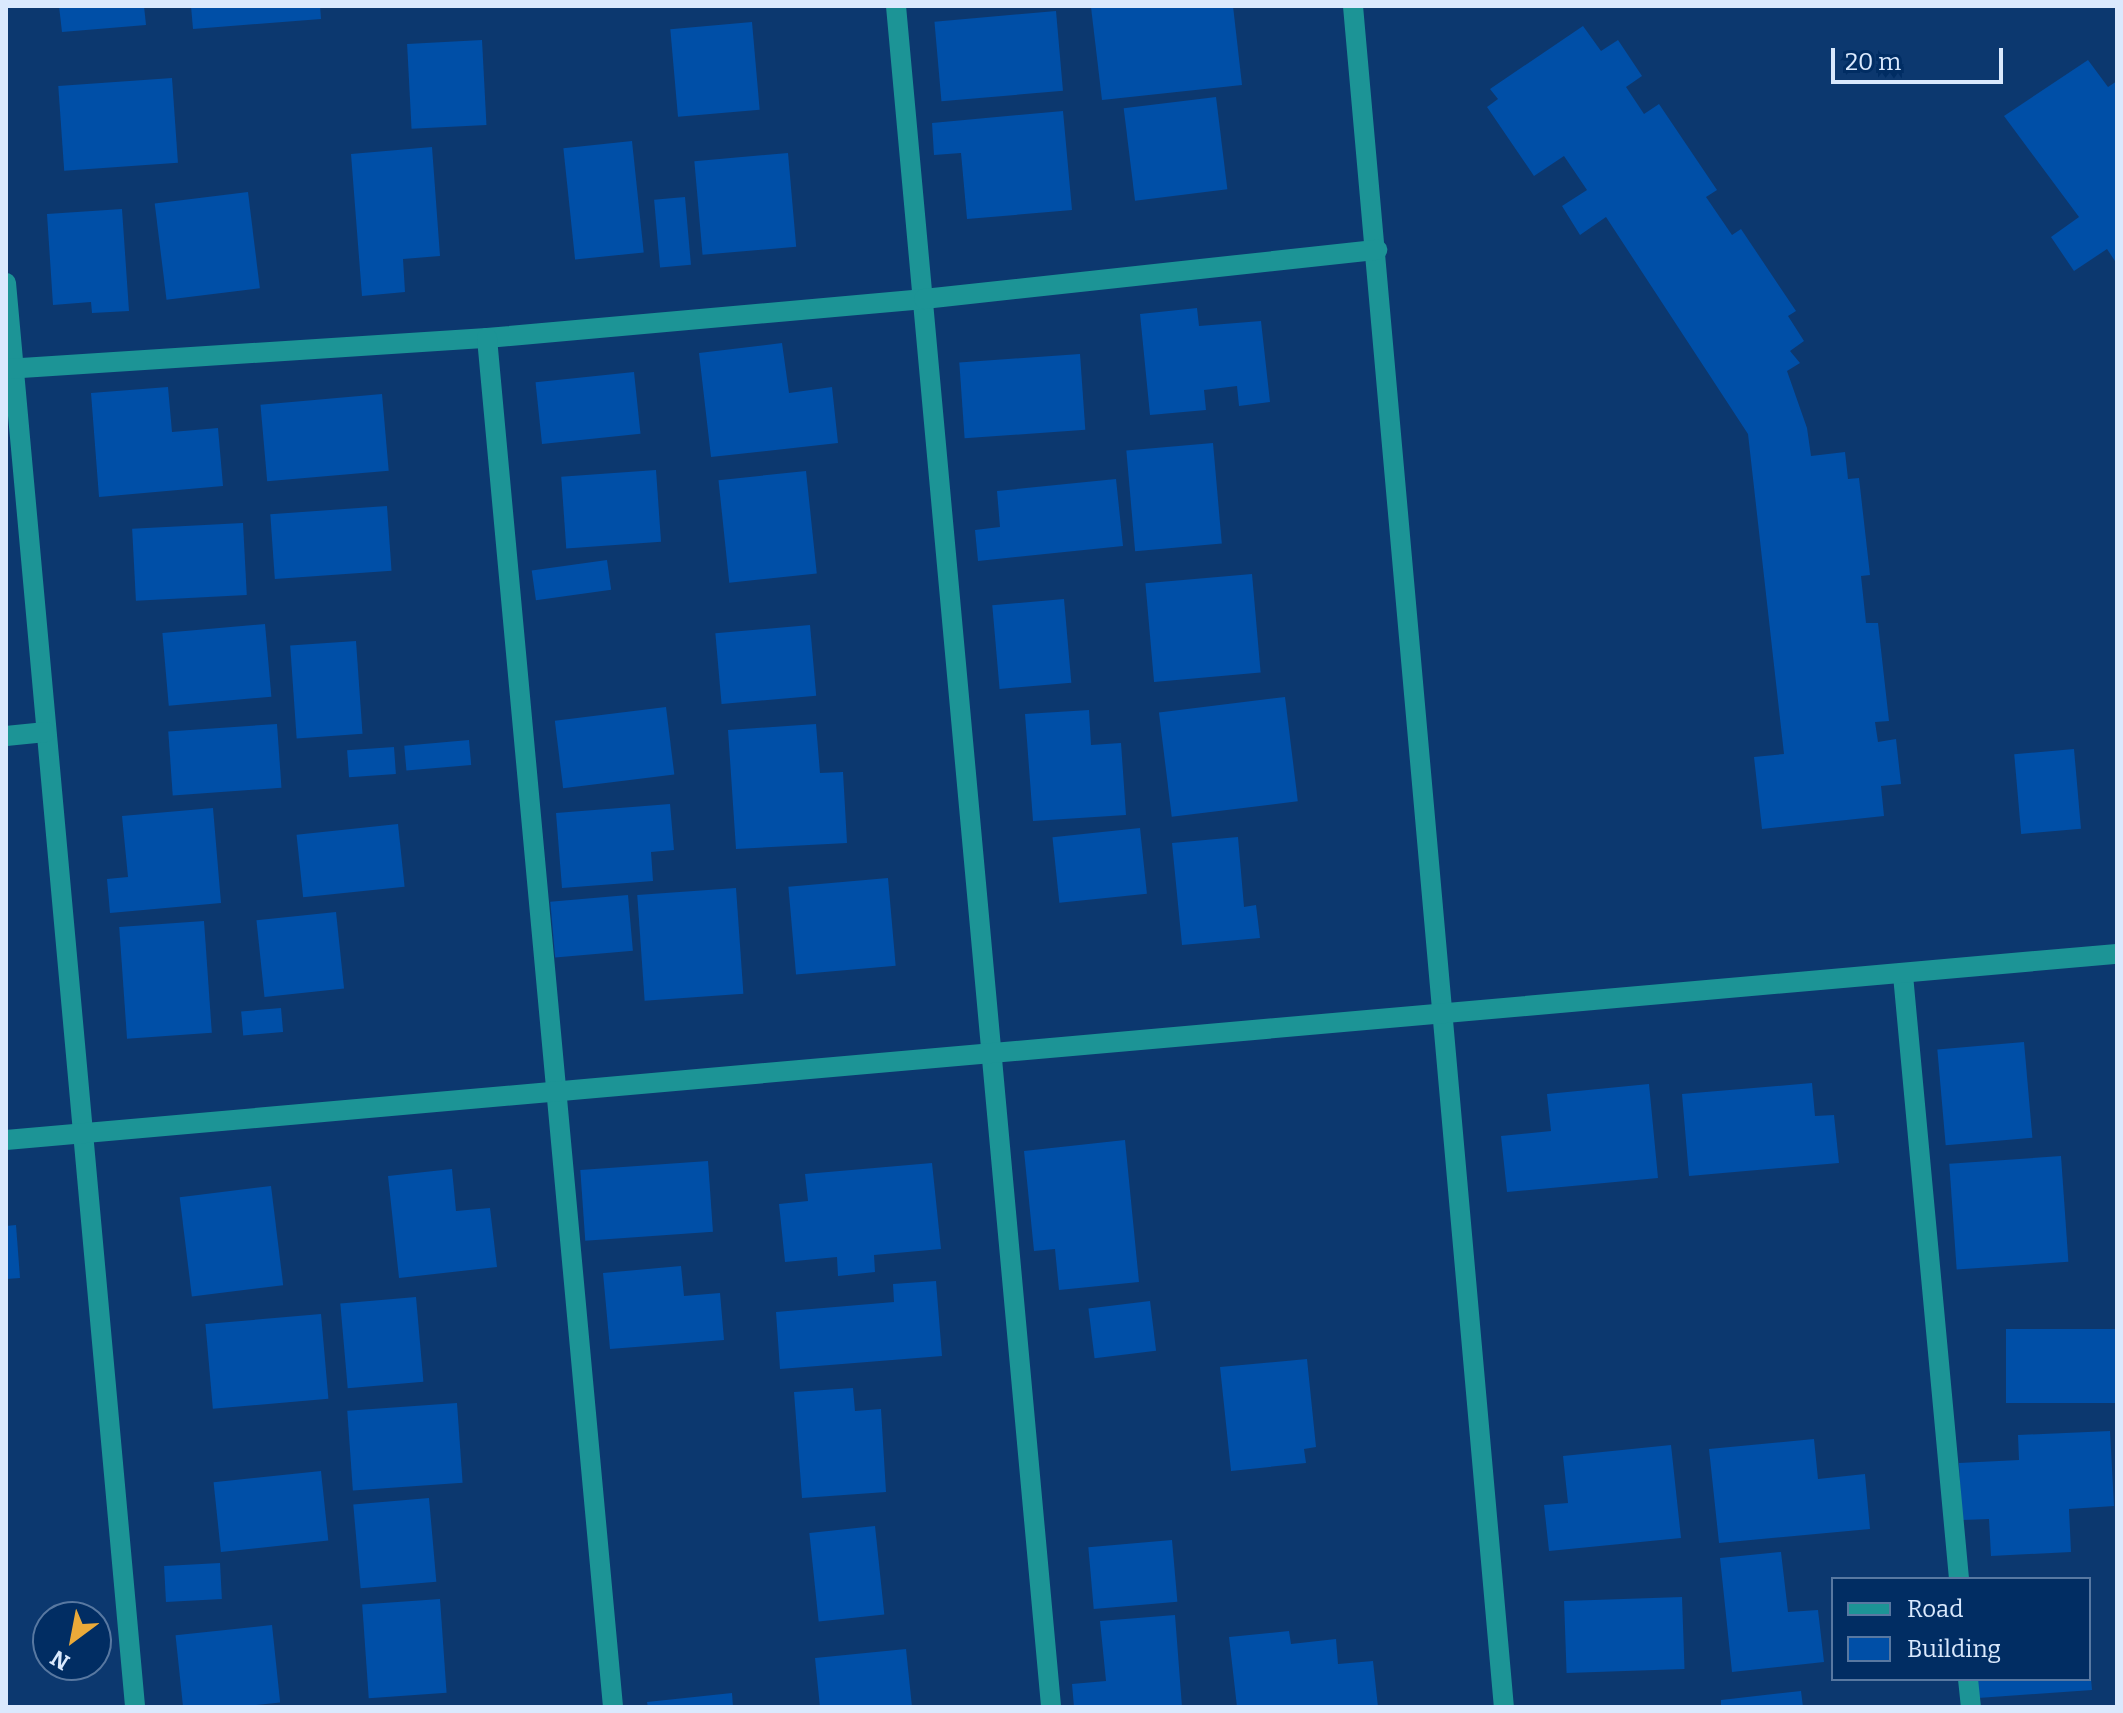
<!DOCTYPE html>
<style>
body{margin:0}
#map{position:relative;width:2123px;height:1713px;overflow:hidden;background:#0c386f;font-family:Bitter,serif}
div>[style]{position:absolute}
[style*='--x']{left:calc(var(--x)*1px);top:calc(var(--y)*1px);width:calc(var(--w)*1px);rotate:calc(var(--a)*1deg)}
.building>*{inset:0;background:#004fa7;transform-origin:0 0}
.minor>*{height:20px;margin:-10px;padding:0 10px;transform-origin:10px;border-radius:10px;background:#1c9496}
span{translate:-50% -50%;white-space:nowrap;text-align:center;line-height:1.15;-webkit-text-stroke:8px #012d63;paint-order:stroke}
.frame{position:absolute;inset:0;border:8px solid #dae9fd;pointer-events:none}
.legend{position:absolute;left:1831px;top:1577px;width:260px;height:104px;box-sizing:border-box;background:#012d63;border:2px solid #5878a1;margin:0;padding:10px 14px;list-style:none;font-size:24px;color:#dae9fd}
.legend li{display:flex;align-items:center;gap:16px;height:40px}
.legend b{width:40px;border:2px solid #5878a1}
.north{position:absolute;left:32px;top:1601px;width:80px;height:80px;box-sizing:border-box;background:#012d63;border:2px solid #5878a1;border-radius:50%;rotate:212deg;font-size:22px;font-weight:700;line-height:32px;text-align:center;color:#dae9fd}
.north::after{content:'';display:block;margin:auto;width:28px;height:36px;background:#ebaa39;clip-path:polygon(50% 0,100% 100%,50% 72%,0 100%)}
.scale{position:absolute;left:1831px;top:48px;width:172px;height:36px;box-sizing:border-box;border:4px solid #dae9fd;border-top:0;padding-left:10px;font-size:24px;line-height:28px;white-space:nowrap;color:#dae9fd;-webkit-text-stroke:6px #012d63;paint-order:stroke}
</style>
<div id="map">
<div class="building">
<div style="clip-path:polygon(59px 6px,144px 6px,146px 25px,62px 32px)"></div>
<div style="clip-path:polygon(191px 6px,320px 6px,321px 19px,193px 29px)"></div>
<div style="clip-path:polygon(1233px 6px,1242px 85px,1102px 100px,1091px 7px)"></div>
<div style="left:1056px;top:11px;width:80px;height:122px;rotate:85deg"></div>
<div style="left:752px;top:22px;width:88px;height:82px;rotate:85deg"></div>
<div style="clip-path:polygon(1583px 26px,1601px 51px,1618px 40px,1642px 76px,1626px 87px,1644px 114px,1659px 104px,1717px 190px,1706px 197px,1732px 235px,1741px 229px,1796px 311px,1788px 316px,1804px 341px,1790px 351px,1800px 363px,1787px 371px,1807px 428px,1811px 456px,1845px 452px,1848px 479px,1859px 478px,1870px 575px,1861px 576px,1866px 623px,1878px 623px,1889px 721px,1875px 722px,1878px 742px,1896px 739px,1901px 784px,1881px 786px,1884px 816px,1762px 829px,1754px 757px,1784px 754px,1748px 434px,1606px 217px,1580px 235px,1562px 206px,1587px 190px,1564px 156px,1534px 176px,1487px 107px,1498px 99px,1490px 89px)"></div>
<div style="left:482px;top:40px;width:85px;height:75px;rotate:87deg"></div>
<div style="clip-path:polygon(2088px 60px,2108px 87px,2117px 81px,2117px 264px,2107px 249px,2074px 271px,2051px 237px,2079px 217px,2004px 116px)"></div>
<div style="left:172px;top:78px;width:85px;height:114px;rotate:86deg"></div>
<div style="left:1216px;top:97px;width:93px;height:93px;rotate:83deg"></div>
<div style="clip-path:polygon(1063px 111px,1072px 210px,967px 219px,961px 153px,934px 155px,932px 123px)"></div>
<div style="left:632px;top:141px;width:112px;height:69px;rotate:84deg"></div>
<div style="clip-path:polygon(432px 147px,440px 256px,403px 259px,405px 292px,362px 296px,351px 154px)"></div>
<div style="left:788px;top:153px;width:94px;height:94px;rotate:85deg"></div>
<div style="left:248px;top:192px;width:97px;height:94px;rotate:83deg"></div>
<div style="left:685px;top:197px;width:68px;height:31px;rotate:85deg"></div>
<div style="clip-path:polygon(122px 209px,129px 311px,92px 313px,91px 302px,53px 305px,47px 214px)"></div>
<div style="clip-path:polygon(1197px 308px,1199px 326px,1261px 321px,1270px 402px,1239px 406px,1237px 386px,1204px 390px,1206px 410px,1150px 415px,1140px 314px)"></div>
<div style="clip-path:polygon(782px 343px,789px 393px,832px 387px,838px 443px,711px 457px,699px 353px)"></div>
<div style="left:1080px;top:354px;width:76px;height:121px;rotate:86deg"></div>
<div style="left:634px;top:372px;width:62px;height:99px;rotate:84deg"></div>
<div style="clip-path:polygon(168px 387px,172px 432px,218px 428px,223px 486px,99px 497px,91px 393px)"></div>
<div style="left:382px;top:394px;width:77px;height:122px;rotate:85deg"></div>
<div style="left:1213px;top:443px;width:101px;height:87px;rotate:85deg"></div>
<div style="left:656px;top:470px;width:72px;height:95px;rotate:86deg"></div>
<div style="left:806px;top:471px;width:103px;height:88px;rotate:84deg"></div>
<div style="clip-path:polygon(1116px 479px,1123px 546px,978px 561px,975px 530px,1000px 527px,997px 491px)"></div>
<div style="left:387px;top:506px;width:65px;height:117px;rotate:86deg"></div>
<div style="left:243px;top:523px;width:72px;height:111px;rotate:87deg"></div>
<div style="left:607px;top:560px;width:30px;height:76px;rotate:82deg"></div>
<div style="left:1252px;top:574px;width:99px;height:107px;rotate:85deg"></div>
<div style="left:1064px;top:599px;width:84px;height:72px;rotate:85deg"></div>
<div style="left:265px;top:624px;width:73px;height:103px;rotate:85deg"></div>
<div style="left:810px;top:625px;width:71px;height:95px;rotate:85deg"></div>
<div style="left:356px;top:641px;width:93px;height:66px;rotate:86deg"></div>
<div style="left:1285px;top:697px;width:105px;height:127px;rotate:83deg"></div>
<div style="left:666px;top:707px;width:68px;height:112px;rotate:83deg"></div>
<div style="clip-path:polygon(1089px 710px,1091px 745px,1121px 743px,1126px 815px,1033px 821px,1025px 714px)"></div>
<div style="left:277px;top:724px;width:64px;height:109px;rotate:86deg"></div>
<div style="clip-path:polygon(816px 724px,820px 773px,843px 772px,847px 843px,736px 849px,728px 730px)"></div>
<div style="left:469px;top:740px;width:25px;height:65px;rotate:85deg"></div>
<div style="left:394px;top:747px;width:27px;height:47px;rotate:86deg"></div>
<div style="left:2074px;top:749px;width:80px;height:60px;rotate:85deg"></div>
<div style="clip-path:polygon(670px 804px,674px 850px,651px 852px,653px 881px,562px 888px,556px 813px)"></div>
<div style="clip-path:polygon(213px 808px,221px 903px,110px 913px,107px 879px,128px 877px,122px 816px)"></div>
<div style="left:398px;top:824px;width:63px;height:102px;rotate:84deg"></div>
<div style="left:1140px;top:828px;width:66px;height:88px;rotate:84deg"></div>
<div style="clip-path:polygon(1238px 837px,1244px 907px,1256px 905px,1260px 938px,1182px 945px,1172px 843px)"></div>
<div style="left:888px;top:878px;width:88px;height:100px;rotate:85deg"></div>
<div style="left:736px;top:888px;width:106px;height:99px;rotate:86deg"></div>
<div style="left:628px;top:895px;width:56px;height:78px;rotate:85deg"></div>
<div style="left:336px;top:912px;width:77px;height:80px;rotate:84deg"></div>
<div style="left:204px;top:921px;width:112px;height:85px;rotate:86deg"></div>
<div style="left:281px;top:1008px;width:24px;height:40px;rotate:85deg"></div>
<div style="left:2024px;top:1042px;width:96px;height:87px;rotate:85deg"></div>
<div style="clip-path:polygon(1812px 1083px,1815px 1116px,1834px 1115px,1839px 1163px,1689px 1176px,1682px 1094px)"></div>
<div style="clip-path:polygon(1649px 1084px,1658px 1178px,1507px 1192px,1501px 1136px,1551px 1131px,1547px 1094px)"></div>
<div style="clip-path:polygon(1125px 1140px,1139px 1282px,1059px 1290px,1055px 1249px,1034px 1251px,1024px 1151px)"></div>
<div style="left:2061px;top:1156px;width:106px;height:112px;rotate:86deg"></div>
<div style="left:708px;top:1161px;width:71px;height:128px;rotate:86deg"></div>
<div style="clip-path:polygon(932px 1163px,941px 1249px,874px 1255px,875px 1272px,838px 1276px,837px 1257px,785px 1262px,779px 1204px,808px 1201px,805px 1174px)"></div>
<div style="clip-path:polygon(452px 1169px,456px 1211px,490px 1208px,497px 1267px,399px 1278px,388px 1176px)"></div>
<div style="left:271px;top:1186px;width:100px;height:92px;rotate:83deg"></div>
<div style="clip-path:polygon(16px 1225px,20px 1278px,6px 1279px,6px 1226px)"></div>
<div style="clip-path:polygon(681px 1266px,684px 1296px,720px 1293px,724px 1340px,610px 1349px,603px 1273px)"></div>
<div style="clip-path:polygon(936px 1281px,942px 1356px,780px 1369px,776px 1312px,894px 1302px,893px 1284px)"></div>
<div style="left:416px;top:1297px;width:85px;height:76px;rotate:85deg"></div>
<div style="left:1150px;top:1301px;width:50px;height:62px;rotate:83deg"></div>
<div style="left:321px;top:1314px;width:85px;height:116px;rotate:85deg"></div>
<div style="left:2117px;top:1329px;width:74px;height:111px;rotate:90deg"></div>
<div style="clip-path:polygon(1307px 1359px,1316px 1447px,1304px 1449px,1306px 1463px,1231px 1471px,1220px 1367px)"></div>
<div style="clip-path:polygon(853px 1388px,855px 1411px,881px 1409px,886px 1492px,802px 1498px,794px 1392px)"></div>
<div style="left:457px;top:1403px;width:80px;height:110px;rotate:86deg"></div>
<div style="clip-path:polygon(2110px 1431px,2114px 1506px,2069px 1509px,2071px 1552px,1991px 1556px,1989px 1519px,1962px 1520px,1959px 1463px,2019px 1460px,2018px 1435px)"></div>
<div style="clip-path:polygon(1814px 1439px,1818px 1479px,1865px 1474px,1870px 1529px,1719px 1543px,1709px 1449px)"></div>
<div style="clip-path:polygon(1671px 1445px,1681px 1538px,1549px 1551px,1544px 1505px,1568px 1503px,1563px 1456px)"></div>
<div style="left:321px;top:1471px;width:70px;height:108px;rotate:84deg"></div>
<div style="left:429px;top:1498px;width:84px;height:76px;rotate:85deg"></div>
<div style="left:875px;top:1526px;width:89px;height:66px;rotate:84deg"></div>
<div style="left:1172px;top:1540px;width:62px;height:84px;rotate:85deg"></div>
<div style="clip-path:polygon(1781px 1552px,1788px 1612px,1818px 1610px,1824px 1662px,1732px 1672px,1720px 1558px)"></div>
<div style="left:220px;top:1563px;width:36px;height:56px;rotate:87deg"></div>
<div style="left:1682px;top:1597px;width:72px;height:118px;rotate:88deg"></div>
<div style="left:440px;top:1599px;width:94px;height:78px;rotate:86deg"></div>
<div style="clip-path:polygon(1175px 1615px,1182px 1707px,1074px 1707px,1072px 1684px,1106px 1681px,1100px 1621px)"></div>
<div style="left:272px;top:1625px;width:78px;height:97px;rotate:84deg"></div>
<div style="clip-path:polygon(1289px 1631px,1291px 1644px,1336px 1639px,1338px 1664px,1373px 1661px,1378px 1707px,1237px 1707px,1229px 1637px)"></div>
<div style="clip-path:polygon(906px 1649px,912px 1707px,820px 1707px,815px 1658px)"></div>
<div style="clip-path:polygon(1977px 1679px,2091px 1679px,2092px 1690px,1978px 1698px)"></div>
<div style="clip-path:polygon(1801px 1691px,1803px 1707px,1721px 1707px,1721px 1700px)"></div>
<div style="clip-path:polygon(732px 1693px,733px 1707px,648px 1707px,647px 1702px)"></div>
</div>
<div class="minor">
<div style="--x:896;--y:6;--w:1708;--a:84.79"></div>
<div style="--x:1353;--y:6;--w:1708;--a:84.93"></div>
<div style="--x:6;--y:283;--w:1430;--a:84.82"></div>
<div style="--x:487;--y:338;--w:439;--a:-5.1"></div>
<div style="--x:924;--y:299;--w:456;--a:-6.2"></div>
<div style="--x:6;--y:369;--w:482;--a:-3.7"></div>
<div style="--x:487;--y:338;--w:1375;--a:84.74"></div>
<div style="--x:6;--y:736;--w:40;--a:-5.7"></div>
<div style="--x:1903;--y:975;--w:607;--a:84.7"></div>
<div style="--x:6;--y:1140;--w:2119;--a:-5.04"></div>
<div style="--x:1968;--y:1679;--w:28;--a:84"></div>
</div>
<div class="frame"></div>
<ul class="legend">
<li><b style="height:10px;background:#1c9496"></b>Road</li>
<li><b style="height:22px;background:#004fa7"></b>Building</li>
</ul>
<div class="north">N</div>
<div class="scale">20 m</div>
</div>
